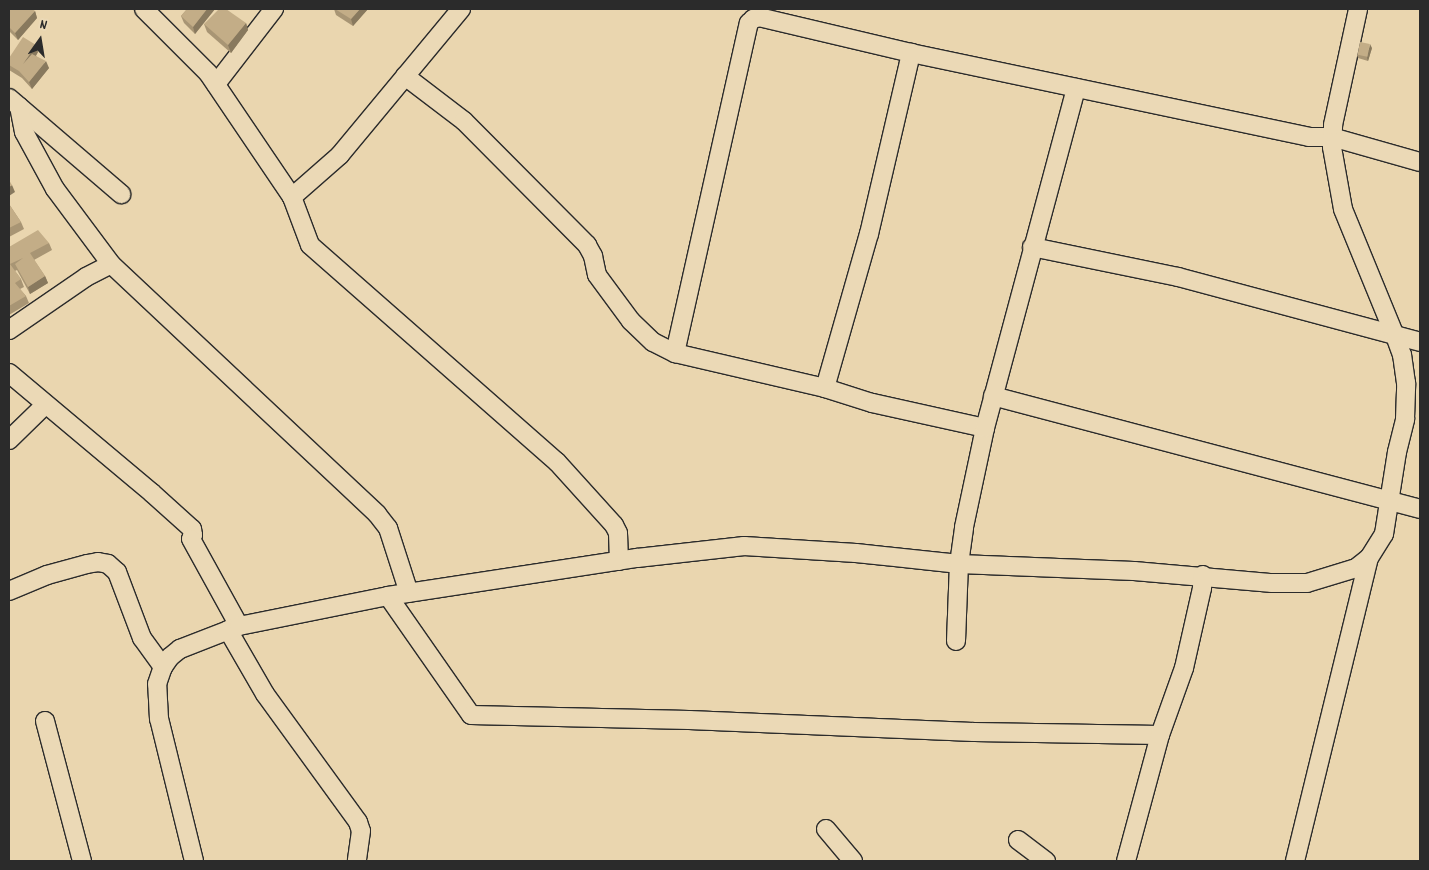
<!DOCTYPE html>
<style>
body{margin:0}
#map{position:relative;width:1429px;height:870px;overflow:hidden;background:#ead6af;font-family:Dekko,sans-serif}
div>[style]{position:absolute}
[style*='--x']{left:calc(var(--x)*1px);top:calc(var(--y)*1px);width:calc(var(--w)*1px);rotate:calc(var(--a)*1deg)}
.roads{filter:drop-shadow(1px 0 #2b2b2b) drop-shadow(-1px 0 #2b2b2b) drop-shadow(0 1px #2b2b2b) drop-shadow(0 -1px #2b2b2b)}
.minor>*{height:18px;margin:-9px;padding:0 9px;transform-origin:9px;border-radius:9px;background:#ebd9b6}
.wall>*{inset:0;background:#a89574}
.shaded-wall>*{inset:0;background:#88795e}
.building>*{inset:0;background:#c3ad87;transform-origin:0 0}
span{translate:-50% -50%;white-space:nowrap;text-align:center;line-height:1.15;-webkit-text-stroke:4px #ebd9b6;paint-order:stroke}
.frame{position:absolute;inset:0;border:10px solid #2b2b2b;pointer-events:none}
.north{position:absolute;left:15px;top:15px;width:50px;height:50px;-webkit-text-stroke:4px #ebd9b6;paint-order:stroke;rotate:13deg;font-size:14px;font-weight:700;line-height:20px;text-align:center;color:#2b2b2b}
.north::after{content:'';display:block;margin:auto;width:18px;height:22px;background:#2b2b2b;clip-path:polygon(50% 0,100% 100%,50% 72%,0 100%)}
</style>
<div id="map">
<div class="roads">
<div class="minor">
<div style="--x:144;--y:9;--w:91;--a:45"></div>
<div style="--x:208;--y:73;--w:150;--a:55.9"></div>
<div style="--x:461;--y:9;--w:190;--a:129.7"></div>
<div style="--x:340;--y:155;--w:64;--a:138.8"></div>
<div style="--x:292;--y:197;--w:51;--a:69.4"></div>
<div style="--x:310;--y:245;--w:329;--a:41.3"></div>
<div style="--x:557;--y:462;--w:85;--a:47.9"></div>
<div style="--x:614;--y:525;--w:9;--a:63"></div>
<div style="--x:618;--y:533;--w:28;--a:88"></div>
<div style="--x:405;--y:76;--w:74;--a:37.3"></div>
<div style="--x:464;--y:121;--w:175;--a:45.2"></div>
<div style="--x:587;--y:245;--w:13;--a:61"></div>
<div style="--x:593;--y:256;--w:19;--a:78"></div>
<div style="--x:597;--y:275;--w:57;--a:53.5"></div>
<div style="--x:631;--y:321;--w:30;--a:44"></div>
<div style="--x:653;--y:342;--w:25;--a:27"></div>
<div style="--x:216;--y:84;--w:95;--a:-52.3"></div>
<div style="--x:9;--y:98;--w:148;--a:40.6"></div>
<div style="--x:1032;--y:247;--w:149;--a:11.6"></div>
<div style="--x:1178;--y:277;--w:251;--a:15"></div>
<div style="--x:111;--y:264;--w:365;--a:43.2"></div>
<div style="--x:377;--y:514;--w:18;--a:52"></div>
<div style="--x:388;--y:528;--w:68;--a:72.1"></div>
<div style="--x:9;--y:330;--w:93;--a:-34.5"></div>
<div style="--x:86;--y:277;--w:28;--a:-27"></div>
<div style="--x:111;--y:264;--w:94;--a:-126.7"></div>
<div style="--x:55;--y:189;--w:65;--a:-118.5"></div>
<div style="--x:24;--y:132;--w:26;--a:-101"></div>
<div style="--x:9;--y:373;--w:187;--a:40"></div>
<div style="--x:152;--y:493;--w:54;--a:42"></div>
<div style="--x:192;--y:529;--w:6;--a:81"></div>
<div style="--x:193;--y:535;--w:4;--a:117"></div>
<div style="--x:191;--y:539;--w:99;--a:61.1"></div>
<div style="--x:825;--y:388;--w:160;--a:-74.1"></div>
<div style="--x:869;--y:234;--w:186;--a:-76.9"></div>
<div style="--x:993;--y:396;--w:442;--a:14.8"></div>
<div style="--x:985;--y:428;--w:116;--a:-167.5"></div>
<div style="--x:872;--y:403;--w:49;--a:-162.3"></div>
<div style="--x:825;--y:388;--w:154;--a:-166.9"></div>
<div style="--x:675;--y:353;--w:338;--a:-77.4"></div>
<div style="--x:749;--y:23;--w:6;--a:-45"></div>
<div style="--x:753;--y:19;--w:6;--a:-18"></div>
<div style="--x:759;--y:17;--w:156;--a:13.3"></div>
<div style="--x:911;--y:53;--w:407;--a:11.9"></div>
<div style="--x:1309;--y:137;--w:23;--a:0"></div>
<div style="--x:1332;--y:137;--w:91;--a:15.9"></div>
<div style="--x:9;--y:440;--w:50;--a:-44.2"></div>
<div style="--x:9;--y:591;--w:41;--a:-22.8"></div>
<div style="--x:47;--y:575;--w:41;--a:-15.4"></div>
<div style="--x:87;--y:564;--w:11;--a:-10"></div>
<div style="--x:98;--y:562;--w:10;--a:11"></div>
<div style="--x:108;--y:564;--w:12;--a:42"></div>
<div style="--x:117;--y:572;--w:71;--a:69.3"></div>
<div style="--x:142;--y:638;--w:36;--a:54"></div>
<div style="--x:388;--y:596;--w:145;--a:55.1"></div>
<div style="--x:471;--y:715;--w:218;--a:1.3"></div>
<div style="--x:689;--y:720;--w:285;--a:2.4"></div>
<div style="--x:974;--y:732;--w:186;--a:0.9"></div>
<div style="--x:228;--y:630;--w:74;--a:60"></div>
<div style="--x:265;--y:694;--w:158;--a:54"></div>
<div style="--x:358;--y:822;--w:9;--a:72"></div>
<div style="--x:361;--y:831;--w:30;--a:98"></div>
<div style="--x:956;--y:641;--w:77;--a:-87.8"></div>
<div style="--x:959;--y:564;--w:37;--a:-82"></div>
<div style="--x:964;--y:527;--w:101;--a:-78"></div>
<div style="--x:985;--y:428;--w:352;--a:-75"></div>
<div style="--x:45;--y:721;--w:145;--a:75.2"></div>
<div style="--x:826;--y:829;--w:42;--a:49.8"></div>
<div style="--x:1018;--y:840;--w:35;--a:37"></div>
<div style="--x:194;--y:861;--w:146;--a:-103.8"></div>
<div style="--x:159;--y:719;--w:35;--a:-93"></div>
<div style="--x:157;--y:684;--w:18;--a:-71"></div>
<div style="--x:163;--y:667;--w:12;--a:-55"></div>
<div style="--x:170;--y:657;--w:13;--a:-39"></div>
<div style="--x:180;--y:649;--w:63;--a:-21.3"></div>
<div style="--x:239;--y:626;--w:152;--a:-11.4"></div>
<div style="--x:388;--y:596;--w:252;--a:-8.7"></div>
<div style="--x:637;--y:558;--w:108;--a:-6.4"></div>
<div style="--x:744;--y:546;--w:112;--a:3.6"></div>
<div style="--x:856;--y:553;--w:104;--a:6.1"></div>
<div style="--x:959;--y:564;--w:175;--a:2.3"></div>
<div style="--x:1134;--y:571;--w:139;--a:5"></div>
<div style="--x:1272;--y:583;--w:35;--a:0"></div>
<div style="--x:1307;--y:583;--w:51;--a:-17"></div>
<div style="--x:1356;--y:568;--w:16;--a:-38"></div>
<div style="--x:1369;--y:558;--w:28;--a:-58"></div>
<div style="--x:1384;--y:534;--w:83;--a:-81"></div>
<div style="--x:1397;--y:452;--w:34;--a:-76"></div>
<div style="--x:1405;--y:419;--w:36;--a:-88"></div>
<div style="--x:1406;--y:383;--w:28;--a:-98"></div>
<div style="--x:1402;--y:355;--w:20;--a:-110"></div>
<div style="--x:1395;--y:336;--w:137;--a:-112.3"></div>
<div style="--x:1343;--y:209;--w:63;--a:-100.1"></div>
<div style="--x:1332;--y:147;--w:22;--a:-87"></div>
<div style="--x:1333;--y:125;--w:119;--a:-77.8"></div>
<div style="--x:1126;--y:861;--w:131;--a:-74.9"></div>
<div style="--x:1160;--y:735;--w:71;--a:-70.3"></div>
<div style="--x:1184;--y:668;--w:82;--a:-77.3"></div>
<div style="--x:1202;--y:588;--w:13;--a:-86"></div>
<div style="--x:1295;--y:861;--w:312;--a:-76.3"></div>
</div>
</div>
<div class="wall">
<div style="clip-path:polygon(9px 9px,35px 11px,37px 18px,18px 40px,9px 31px)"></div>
<div style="clip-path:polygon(187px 9px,215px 9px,195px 34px,184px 23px,181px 16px)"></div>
<div style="clip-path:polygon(334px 9px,368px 9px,353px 26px,336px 15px)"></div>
<div style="clip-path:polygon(246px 23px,248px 30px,231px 53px,207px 32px,204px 24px)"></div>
<div style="clip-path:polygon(1372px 48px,1368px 61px,1358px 58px,1357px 55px)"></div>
<div style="clip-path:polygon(38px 52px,36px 56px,49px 68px,32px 89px,22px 78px,9px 70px,9px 58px)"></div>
<div style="clip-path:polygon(9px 204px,21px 222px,24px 229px,9px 237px)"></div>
<div style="clip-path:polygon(49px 243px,52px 250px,34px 260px,45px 276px,48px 283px,30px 294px,17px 270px,15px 271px,21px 279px,24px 287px,20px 289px,26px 296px,29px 303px,9px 315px,9px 247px)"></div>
</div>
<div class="shaded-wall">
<div style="clip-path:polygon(207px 9px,215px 9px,195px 34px,193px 27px)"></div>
<div style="clip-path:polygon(360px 9px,368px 9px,353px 26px,351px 19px)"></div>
<div style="clip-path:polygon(35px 11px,37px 18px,18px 40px,15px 33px)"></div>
<div style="clip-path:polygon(246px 23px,248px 30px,231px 53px,228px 45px)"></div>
<div style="clip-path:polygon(1370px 44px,1372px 48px,1368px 61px,1367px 58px)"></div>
<div style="clip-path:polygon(36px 45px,38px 52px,26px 72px,23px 64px)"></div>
<div style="clip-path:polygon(46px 61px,49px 68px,32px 89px,29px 82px)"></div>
<div style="clip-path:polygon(12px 185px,15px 192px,9px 196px,9px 187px)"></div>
<div style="clip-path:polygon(45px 276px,48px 283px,30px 294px,28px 287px)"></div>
</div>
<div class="building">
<div style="clip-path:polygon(9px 9px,32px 9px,35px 11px,15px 33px,9px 27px)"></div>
<div style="clip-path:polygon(187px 9px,207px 9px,193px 27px,181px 16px)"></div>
<div style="clip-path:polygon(219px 9px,226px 9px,246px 23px,228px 45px,204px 24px)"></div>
<div style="clip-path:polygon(335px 9px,360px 9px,351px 19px)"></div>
<div style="clip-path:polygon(23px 37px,36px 45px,23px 64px,32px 54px,46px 61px,29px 82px,19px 71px,9px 65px,9px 58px)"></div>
<div style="left:1360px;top:42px;width:10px;height:13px;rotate:11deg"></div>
<div style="clip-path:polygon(9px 180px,12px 185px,9px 187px)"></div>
<div style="clip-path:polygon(9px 204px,21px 222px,9px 228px)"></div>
<div style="clip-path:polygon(38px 230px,49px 243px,30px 253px,45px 276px,28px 287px,15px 264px,23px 258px,10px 264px,21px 279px,15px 283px,26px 296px,9px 306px,9px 247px)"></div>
</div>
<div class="frame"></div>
<div class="north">N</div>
</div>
